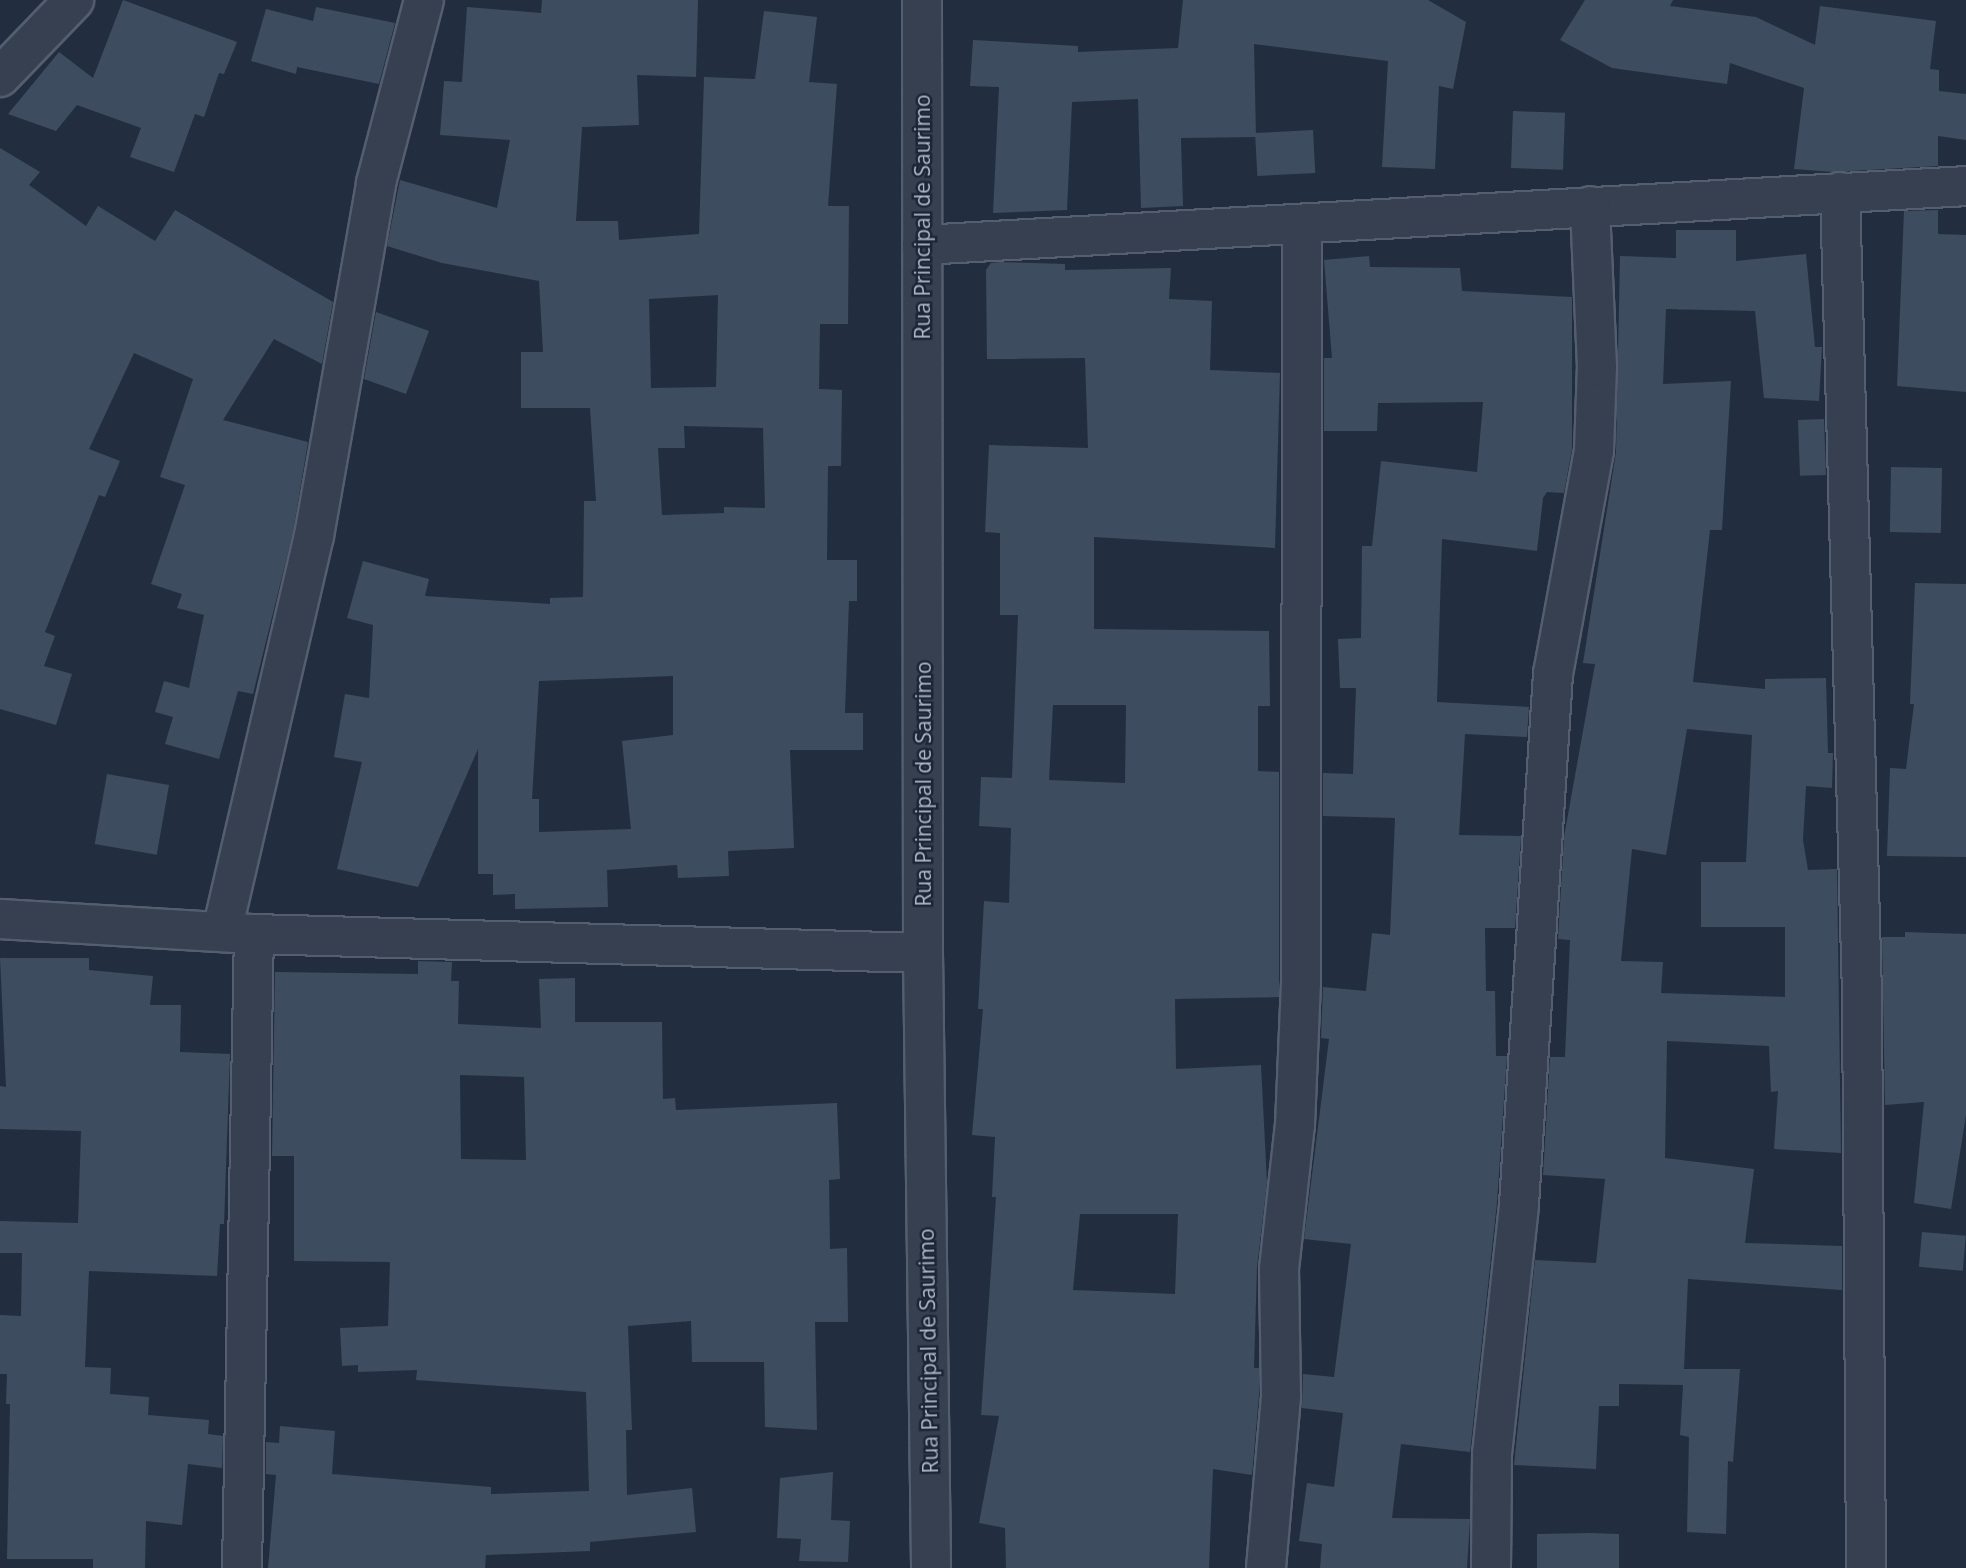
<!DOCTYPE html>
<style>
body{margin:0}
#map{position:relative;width:1966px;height:1568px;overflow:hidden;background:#222e40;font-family:"Open Sans",sans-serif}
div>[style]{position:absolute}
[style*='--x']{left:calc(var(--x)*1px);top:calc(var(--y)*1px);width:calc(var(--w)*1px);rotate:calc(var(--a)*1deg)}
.building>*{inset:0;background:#3e4c60;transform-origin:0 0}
.roads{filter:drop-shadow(2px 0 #545e6e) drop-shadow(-2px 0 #545e6e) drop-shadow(0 2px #545e6e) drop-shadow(0 -2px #545e6e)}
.minor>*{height:38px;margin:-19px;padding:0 19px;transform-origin:19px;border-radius:19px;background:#374050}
span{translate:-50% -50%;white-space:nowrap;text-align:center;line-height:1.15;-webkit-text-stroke:5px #1b2535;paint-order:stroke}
.street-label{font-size:21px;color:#b3bbcb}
</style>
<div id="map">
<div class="building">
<div style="clip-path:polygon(123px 0,237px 42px,224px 74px,219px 73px,204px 117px,195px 114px,174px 172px,130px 157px,141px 128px,77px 105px,56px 131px,8px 114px,59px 52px,93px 78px)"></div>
<div style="clip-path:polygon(evenodd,542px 0,698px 0,696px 77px,637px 75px,639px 125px,582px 127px,576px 221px,618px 221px,619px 240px,699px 234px,704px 77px,755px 79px,764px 11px,817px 17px,809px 82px,837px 84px,828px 206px,849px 206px,848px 324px,820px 324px,819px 389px,842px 390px,841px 466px,828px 466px,827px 560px,857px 560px,857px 601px,849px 601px,845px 713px,863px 713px,863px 750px,790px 750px,794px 848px,728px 851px,729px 876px,678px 878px,677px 865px,607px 870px,608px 907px,515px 909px,515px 894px,493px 895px,493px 874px,478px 874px,478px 749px,418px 887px,337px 869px,362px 762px,334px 757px,345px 694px,369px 698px,373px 625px,347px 618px,363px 561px,429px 579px,425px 596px,550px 604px,550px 598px,583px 597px,584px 501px,596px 501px,590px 408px,521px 408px,521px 352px,543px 352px,539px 281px,442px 263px,387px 246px,400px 180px,497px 208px,510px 140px,440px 135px,444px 81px,462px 82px,467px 7px,541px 13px,542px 0,718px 295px,716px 387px,651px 388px,649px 299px,718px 295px,542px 0,684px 426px,763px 428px,765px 508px,724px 507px,724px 513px,662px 515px,658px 448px,685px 448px,684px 426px,542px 0,673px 676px,673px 735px,622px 741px,631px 829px,539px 832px,539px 799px,532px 799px,539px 681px,673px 676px)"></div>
<div style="clip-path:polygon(1183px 0,1428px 0,1466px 22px,1453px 89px,1439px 86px,1435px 169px,1382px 167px,1388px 61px,1254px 44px,1256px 137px,1181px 138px,1183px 206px,1141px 208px,1138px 99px,1072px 102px,1067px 210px,993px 213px,999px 87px,970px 86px,973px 40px,1078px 46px,1078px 52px,1178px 48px)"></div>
<div style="clip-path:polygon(1585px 0,1673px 0,1670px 6px,1756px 17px,1815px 45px,1820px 6px,1936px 21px,1930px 69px,1939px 70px,1939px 91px,1966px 94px,1966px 140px,1938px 136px,1938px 166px,1833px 172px,1794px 169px,1804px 88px,1730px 63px,1727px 84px,1612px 68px,1560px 40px)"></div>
<div style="clip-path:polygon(316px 7px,395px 23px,379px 84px,297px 67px,296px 74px,251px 61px,266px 9px,313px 21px)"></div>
<div style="left:1513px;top:111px;width:52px;height:57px;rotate:2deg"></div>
<div style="left:1313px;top:130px;width:43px;height:58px;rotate:87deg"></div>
<div style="clip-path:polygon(0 148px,40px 172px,29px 185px,86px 226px,98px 206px,155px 241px,175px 210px,333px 302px,322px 364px,274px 339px,223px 420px,308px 442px,293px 532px,253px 694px,238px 691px,219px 759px,165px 744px,173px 717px,155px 712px,164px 681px,189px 688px,204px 615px,177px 608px,182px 594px,151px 584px,185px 485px,160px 477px,193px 379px,134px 353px,89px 449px,120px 461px,105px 497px,99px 495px,45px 632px,55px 636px,44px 666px,72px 674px,56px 725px,0 709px)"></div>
<div style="clip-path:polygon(1938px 210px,1938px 234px,1966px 235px,1966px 392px,1897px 386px,1904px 211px)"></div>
<div style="clip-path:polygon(evenodd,1676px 230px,1736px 230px,1736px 261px,1806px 254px,1815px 347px,1822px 347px,1819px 401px,1764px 398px,1755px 311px,1666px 309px,1663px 384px,1731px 381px,1722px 530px,1710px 530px,1693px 682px,1765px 689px,1765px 679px,1826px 678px,1828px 753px,1833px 753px,1832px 788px,1806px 786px,1803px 840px,1808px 870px,1837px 869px,1841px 1153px,1774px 1149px,1778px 1091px,1771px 1092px,1769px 1046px,1667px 1041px,1665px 1158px,1754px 1169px,1745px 1243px,1842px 1246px,1842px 1290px,1688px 1279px,1684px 1369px,1740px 1369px,1733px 1462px,1728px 1461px,1726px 1534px,1687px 1532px,1689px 1437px,1680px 1435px,1683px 1385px,1619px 1384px,1619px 1406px,1599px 1406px,1596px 1469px,1514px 1465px,1535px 1260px,1596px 1263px,1605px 1179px,1543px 1175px,1550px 1057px,1565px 1057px,1570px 940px,1558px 939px,1564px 837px,1595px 664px,1583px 663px,1616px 452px,1620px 256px,1676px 258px,1676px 230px,1687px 729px,1752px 735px,1746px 862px,1701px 862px,1701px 927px,1785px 927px,1785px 997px,1661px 993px,1663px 962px,1621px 961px,1632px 849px,1666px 855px,1687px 729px)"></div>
<div style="clip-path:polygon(1369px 256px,1370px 267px,1460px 268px,1462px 291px,1572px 297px,1572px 449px,1564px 493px,1547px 492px,1543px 498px,1537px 551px,1442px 539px,1437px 702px,1529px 707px,1527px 737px,1465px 734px,1459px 835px,1521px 836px,1515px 928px,1485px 928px,1486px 991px,1495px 991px,1496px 1056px,1507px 1056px,1497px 1202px,1470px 1452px,1401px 1444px,1392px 1518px,1470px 1519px,1467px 1568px,1320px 1568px,1322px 1544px,1299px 1541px,1307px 1483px,1334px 1487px,1343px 1413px,1302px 1408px,1303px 1374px,1334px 1377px,1351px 1244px,1304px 1239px,1329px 1039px,1321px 1038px,1323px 987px,1366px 991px,1372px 933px,1390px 935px,1395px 818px,1323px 816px,1323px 773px,1353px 774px,1356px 688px,1340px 688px,1338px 639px,1361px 638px,1362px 546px,1372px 546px,1381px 461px,1477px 472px,1483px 402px,1378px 403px,1377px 431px,1324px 431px,1324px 358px,1332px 358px,1324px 260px)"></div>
<div style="clip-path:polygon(evenodd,1000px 262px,1065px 264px,1065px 270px,1171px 268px,1169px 299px,1212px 301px,1210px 370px,1280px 373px,1275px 548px,1094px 537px,1094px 629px,1269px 631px,1270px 706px,1258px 706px,1258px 771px,1279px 772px,1279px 997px,1175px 999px,1176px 1069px,1261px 1065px,1267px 1183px,1257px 1267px,1254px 1368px,1259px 1368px,1259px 1395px,1252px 1475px,1213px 1469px,1209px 1568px,1006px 1568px,1005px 1528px,979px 1523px,999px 1416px,981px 1415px,996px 1197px,992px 1197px,995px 1137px,972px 1135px,983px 1009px,978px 1009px,984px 901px,1009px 903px,1011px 828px,979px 826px,981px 777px,1012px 778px,1018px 615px,1000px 615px,1000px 533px,985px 532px,989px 445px,1088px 448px,1085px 358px,987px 359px,986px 270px,991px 263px,1000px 262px,1053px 705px,1126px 705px,1125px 783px,1049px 780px,1053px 705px,1000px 262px,1080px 1214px,1178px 1214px,1175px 1294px,1073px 1290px,1080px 1214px)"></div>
<div style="clip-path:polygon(376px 312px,429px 331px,406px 394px,364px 379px)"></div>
<div style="left:1824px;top:419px;width:56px;height:26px;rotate:88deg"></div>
<div style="left:1891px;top:467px;width:51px;height:65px;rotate:1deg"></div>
<div style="clip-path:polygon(1915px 583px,1966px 584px,1966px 857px,1887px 856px,1890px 768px,1906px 769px,1914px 704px,1910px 704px)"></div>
<div style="left:107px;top:774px;width:63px;height:71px;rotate:10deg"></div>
<div style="clip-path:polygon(1905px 932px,1966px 934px,1966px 1115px,1951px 1209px,1914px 1203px,1924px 1102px,1885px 1105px,1882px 937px,1905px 937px)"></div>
<div style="clip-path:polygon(0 958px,89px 958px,89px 970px,153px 976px,150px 1005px,181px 1005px,180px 1052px,230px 1054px,224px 1224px,220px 1224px,217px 1276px,89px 1271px,85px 1367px,111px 1368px,110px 1394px,149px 1397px,148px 1415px,209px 1420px,208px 1434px,223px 1436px,222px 1468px,188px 1464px,182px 1525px,146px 1521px,145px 1568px,93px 1568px,93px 1559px,7px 1559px,10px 1404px,6px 1404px,7px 1374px,0 1374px,0 1315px,21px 1316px,22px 1253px,0 1253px,0 1221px,78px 1223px,81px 1131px,0 1129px,0 1086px,6px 1087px)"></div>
<div style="clip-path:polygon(evenodd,418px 961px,452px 962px,451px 981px,459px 981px,458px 1024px,541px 1028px,539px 979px,575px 978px,575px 1022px,662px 1022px,663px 1099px,675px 1098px,676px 1110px,837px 1103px,840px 1179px,829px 1180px,830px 1249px,847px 1248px,848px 1322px,815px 1322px,817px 1430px,765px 1427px,764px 1362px,692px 1362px,691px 1321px,628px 1326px,632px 1430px,626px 1430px,627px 1495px,692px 1488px,696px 1532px,590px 1542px,590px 1551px,486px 1555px,485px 1568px,268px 1568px,276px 1475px,266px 1474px,266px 1442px,279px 1443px,280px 1426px,335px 1431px,332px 1474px,491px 1487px,491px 1494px,589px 1491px,586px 1392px,416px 1380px,417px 1370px,358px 1372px,358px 1365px,342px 1366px,340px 1328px,388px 1326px,390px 1262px,294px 1261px,294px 1156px,272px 1156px,275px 972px,418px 974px,418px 961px,460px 1075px,524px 1077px,526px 1160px,461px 1159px,460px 1075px)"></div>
<div style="left:1922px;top:1232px;width:44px;height:35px;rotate:5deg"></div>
<div style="clip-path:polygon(833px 1472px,831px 1520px,850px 1521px,848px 1562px,799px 1561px,801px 1539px,777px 1538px,780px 1478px)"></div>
<div style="clip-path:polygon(1589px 1533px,1619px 1534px,1619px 1568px,1537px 1568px,1537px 1534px)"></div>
</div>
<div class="roads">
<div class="minor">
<div style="--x:922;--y:0;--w:953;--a:89.94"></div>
<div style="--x:923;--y:953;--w:615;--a:89.25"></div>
<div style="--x:0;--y:77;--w:107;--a:-46.1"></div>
<div style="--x:1840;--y:192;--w:805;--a:88.43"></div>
<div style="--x:1862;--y:997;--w:571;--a:89.6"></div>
<div style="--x:922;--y:245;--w:1046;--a:-3.23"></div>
<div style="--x:0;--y:919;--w:254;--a:3.4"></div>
<div style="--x:254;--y:934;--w:669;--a:1.63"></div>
<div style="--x:222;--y:931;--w:406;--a:-76.9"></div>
<div style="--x:314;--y:536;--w:358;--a:-80"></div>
<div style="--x:376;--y:183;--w:189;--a:-75.3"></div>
<div style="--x:242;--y:1568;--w:634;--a:-88.92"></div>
<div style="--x:1266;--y:1568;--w:173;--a:-85"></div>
<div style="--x:1281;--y:1396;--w:127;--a:-90.9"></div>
<div style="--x:1279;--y:1269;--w:145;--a:-83.7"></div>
<div style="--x:1295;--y:1125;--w:142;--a:-87.6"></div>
<div style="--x:1301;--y:983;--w:758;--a:-89.92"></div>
<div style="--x:1491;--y:1568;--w:114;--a:-89.5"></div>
<div style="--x:1492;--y:1454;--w:251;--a:-83.8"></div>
<div style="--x:1519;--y:1204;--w:531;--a:-86.33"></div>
<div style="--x:1553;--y:674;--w:227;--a:-79.6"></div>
<div style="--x:1594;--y:451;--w:84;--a:-88"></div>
<div style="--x:1597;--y:367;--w:161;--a:-92.5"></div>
</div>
</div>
<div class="street-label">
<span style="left:922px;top:217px;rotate:-90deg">Rua Principal de Saurimo</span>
<span style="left:923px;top:784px;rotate:-90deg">Rua Principal de Saurimo</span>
<span style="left:928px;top:1351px;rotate:-91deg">Rua Principal de Saurimo</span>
</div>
</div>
